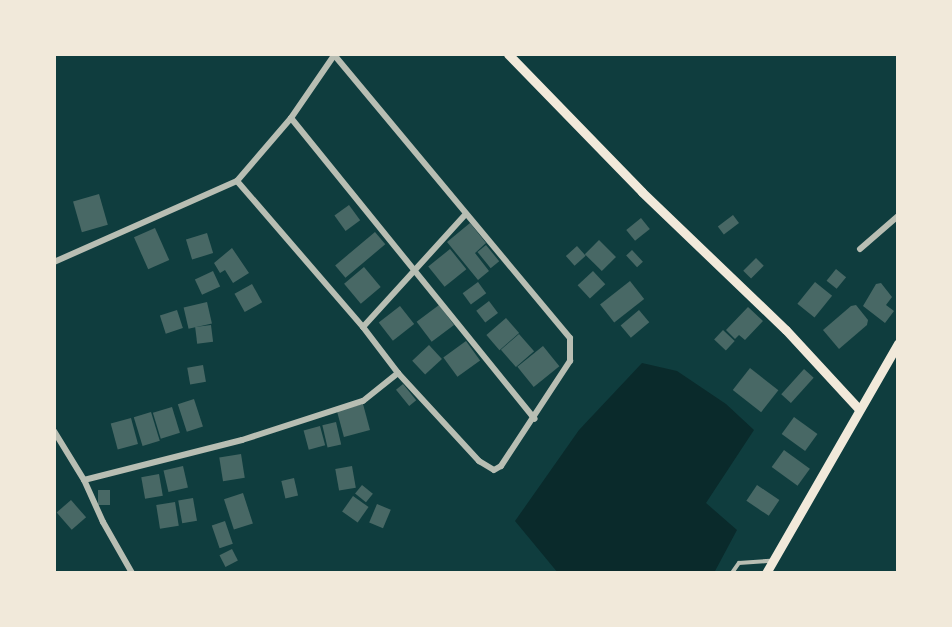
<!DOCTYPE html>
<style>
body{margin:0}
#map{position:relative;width:952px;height:627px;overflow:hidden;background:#0f3d3e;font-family:"Titillium Web",sans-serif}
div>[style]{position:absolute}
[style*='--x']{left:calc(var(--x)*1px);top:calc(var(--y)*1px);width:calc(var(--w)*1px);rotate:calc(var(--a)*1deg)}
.water>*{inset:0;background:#0a2a2b}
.building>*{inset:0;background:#486865;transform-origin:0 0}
.service>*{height:3.5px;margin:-1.75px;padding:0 1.75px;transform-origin:1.75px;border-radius:1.75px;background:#b8beb3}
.minor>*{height:6px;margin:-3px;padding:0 3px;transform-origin:3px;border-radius:3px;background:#b8beb3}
.secondary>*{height:9px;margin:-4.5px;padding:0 4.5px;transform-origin:4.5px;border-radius:4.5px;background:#f1e9da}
span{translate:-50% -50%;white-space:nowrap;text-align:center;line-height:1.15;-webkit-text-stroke:6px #f1e9da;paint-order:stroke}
.frame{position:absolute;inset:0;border:56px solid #f1e9da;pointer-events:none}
</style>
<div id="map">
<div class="water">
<div style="clip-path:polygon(642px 363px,677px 371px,726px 404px,754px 430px,706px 503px,737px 530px,714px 573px,558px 573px,515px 521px,579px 430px)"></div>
</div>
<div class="building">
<div style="left:99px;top:194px;width:32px;height:27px;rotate:74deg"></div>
<div style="left:349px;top:205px;width:19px;height:18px;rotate:54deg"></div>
<div style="left:733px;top:215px;width:10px;height:19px;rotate:53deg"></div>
<div style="left:641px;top:218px;width:14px;height:19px;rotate:51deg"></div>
<div style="clip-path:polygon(470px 223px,486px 243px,475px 253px,489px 271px,478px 280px,447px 242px)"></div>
<div style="left:155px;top:228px;width:35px;height:23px;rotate:66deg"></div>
<div style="left:375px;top:232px;width:16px;height:52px;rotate:50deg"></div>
<div style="left:207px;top:233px;width:21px;height:22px;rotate:73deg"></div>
<div style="left:599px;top:240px;width:24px;height:20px;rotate:45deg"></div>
<div style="left:486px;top:245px;width:21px;height:11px;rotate:51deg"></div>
<div style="left:577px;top:246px;width:13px;height:15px;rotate:48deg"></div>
<div style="clip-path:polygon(232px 248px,249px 273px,233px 283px,225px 270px,220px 273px,214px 263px)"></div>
<div style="left:450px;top:249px;width:26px;height:28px;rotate:51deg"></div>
<div style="left:632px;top:250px;width:16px;height:8px;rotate:47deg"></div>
<div style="left:756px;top:258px;width:11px;height:18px;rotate:45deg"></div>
<div style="left:364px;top:267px;width:26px;height:26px;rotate:50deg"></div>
<div style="left:836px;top:269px;width:13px;height:15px;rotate:39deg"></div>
<div style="left:213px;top:271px;width:17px;height:20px;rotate:65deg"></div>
<div style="left:593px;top:271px;width:18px;height:21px;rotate:47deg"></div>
<div style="left:630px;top:281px;width:23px;height:38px;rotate:52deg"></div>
<div style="left:478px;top:282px;width:14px;height:19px;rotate:54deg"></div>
<div style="left:815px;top:282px;width:22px;height:28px;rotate:39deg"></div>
<div style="clip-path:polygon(881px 283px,892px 297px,886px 305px,894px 311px,885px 323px,863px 306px,876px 284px)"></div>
<div style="left:252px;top:284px;width:21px;height:20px;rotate:61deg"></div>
<div style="left:489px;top:301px;width:15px;height:16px;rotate:53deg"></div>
<div style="left:207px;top:302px;width:22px;height:24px;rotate:77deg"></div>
<div style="left:439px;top:305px;width:25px;height:28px;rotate:53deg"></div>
<div style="clip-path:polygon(856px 305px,868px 320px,867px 325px,839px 349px,823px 330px,851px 306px)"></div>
<div style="left:400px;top:306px;width:23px;height:27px;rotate:52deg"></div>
<div style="clip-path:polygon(748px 307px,763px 321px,745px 340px,739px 335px,735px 339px,726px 330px)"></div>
<div style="left:177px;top:310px;width:19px;height:18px;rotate:72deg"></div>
<div style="left:639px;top:310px;width:16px;height:24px;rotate:50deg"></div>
<div style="left:506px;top:318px;width:20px;height:26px;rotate:49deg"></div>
<div style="left:211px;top:325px;width:17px;height:16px;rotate:83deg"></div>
<div style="left:723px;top:330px;width:16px;height:13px;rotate:43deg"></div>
<div style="left:519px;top:334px;width:23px;height:24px;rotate:49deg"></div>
<div style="left:466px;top:341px;width:24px;height:28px;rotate:54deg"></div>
<div style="left:429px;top:345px;width:19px;height:23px;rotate:47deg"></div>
<div style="left:543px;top:346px;width:26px;height:33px;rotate:51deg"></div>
<div style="left:203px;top:365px;width:17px;height:16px;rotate:80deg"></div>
<div style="left:750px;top:368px;width:36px;height:28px;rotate:38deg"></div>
<div style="left:804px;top:369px;width:13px;height:34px;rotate:42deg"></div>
<div style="left:403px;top:384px;width:21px;height:9px;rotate:51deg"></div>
<div style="left:194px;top:399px;width:29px;height:17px;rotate:72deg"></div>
<div style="left:363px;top:404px;width:27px;height:27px;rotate:75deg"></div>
<div style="left:172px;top:407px;width:27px;height:20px;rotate:73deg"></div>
<div style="left:151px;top:412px;width:30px;height:18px;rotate:73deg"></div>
<div style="left:794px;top:417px;width:29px;height:21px;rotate:36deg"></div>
<div style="left:131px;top:418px;width:27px;height:21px;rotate:75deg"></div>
<div style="left:336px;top:422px;width:23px;height:14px;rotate:77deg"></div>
<div style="left:320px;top:426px;width:20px;height:17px;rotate:75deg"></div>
<div style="left:784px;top:450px;width:32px;height:21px;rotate:36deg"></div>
<div style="left:241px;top:454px;width:24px;height:22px;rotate:81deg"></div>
<div style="left:183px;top:466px;width:22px;height:20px;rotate:77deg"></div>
<div style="left:352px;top:466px;width:22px;height:17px;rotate:80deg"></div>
<div style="left:159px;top:474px;width:22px;height:18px;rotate:80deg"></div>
<div style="left:294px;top:478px;width:18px;height:13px;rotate:77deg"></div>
<div style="left:362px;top:485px;width:14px;height:11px;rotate:39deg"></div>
<div style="left:757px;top:485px;width:27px;height:19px;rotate:34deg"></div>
<div style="left:98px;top:490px;width:12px;height:15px"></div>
<div style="left:243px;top:493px;width:32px;height:20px;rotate:72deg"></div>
<div style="left:353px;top:496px;width:19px;height:19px;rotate:35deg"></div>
<div style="left:193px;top:498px;width:23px;height:15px;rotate:80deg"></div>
<div style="left:71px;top:500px;width:23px;height:19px;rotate:49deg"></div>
<div style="left:175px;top:502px;width:24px;height:19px;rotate:81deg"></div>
<div style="left:377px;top:504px;width:15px;height:20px;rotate:23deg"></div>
<div style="left:225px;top:521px;width:24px;height:14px;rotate:71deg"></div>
<div style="left:232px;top:549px;width:13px;height:14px;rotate:63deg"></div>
</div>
<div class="service">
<div style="--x:732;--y:573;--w:12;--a:-55"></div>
<div style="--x:739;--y:563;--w:31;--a:-4"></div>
</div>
<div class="minor">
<div style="--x:291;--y:118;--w:387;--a:51"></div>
<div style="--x:237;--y:181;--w:193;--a:49.2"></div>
<div style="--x:363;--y:327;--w:58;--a:52.7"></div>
<div style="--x:398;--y:373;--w:120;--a:47.4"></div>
<div style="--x:479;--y:461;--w:17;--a:31"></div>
<div style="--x:494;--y:470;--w:8;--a:-30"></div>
<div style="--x:501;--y:466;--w:126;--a:-56.7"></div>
<div style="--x:570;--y:361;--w:23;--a:-90"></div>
<div style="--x:570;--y:338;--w:367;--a:-129.8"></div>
<div style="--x:860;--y:249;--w:50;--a:-41"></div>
<div style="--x:54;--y:262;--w:200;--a:-23.9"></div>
<div style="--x:237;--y:181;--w:83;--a:-49.4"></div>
<div style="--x:291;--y:118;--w:78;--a:-55.5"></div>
<div style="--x:363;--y:327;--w:151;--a:-47.7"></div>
<div style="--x:54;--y:431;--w:57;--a:58.5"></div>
<div style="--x:132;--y:573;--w:59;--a:-119.6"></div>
<div style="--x:103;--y:522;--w:46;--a:-114.3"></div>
<div style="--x:84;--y:480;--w:163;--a:-14.2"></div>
<div style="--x:242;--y:440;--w:127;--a:-17.9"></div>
<div style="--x:363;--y:401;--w:45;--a:-38.7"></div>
</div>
<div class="secondary">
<div style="--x:508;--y:54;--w:192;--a:45.8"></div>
<div style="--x:642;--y:192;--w:199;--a:43.8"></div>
<div style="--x:786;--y:330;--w:108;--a:47.3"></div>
<div style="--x:766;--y:573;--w:265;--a:-60.1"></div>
</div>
<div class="frame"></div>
</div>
